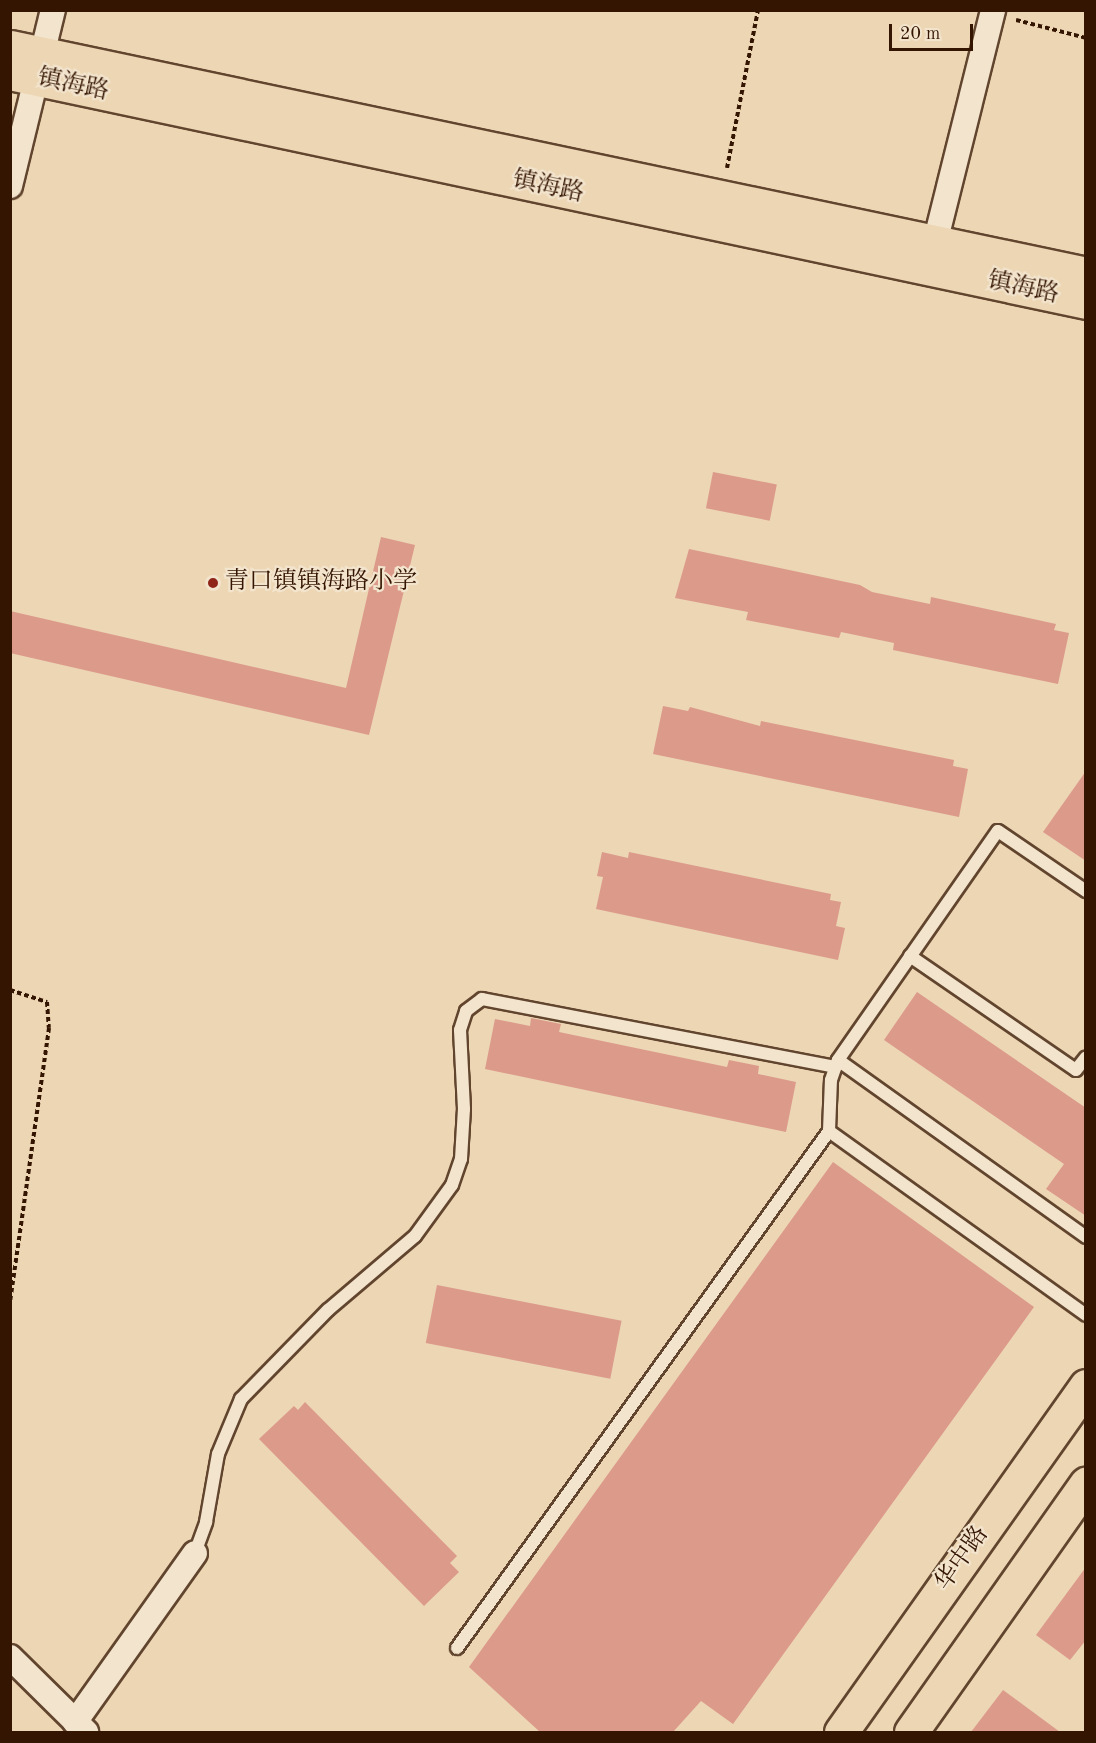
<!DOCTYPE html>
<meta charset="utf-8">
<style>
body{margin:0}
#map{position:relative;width:1096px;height:1743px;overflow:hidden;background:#ecd6b3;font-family:"Old Standard TT","Noto Serif SC",serif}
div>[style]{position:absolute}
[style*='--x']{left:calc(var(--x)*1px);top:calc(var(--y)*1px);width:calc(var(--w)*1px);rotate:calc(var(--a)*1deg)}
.building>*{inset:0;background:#dc9a8b;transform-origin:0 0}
.path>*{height:4px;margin-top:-2px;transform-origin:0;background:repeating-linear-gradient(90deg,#341501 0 4.5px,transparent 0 7.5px)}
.roads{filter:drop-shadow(2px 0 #62452e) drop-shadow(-2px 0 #62452e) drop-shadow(0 2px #62452e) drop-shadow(0 -2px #62452e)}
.service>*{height:12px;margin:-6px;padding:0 6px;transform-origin:6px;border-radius:6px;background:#f3e4ce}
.minor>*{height:24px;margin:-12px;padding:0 12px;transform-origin:12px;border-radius:12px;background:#f3e4ce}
.primary>*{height:33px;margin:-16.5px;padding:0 16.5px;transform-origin:16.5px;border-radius:16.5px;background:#ecd6b3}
.dots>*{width:16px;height:16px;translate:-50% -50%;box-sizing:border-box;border:3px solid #f3e4ce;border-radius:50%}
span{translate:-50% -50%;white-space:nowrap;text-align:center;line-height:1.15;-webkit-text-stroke:4.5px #f3e4ce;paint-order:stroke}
.street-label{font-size:24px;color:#341501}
.poi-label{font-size:24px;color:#341501}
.left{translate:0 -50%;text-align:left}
.frame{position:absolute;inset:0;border:12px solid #341501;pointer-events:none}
.scale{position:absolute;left:889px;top:24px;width:84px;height:27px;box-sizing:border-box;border:3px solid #341501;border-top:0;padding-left:8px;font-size:18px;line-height:21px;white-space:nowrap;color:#341501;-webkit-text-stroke:4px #f3e4ce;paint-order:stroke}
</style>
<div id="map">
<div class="building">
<div style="left:713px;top:472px;width:65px;height:37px;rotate:11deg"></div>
<div style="clip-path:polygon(381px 537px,415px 545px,369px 735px,10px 653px,10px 611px,346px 688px)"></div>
<div style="clip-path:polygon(689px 549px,860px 585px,872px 592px,930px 604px,931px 597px,1056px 624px,1054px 630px,1069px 633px,1058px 684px,893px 650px,894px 643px,841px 632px,839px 638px,746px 620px,748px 612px,675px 598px)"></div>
<div style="clip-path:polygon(663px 706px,688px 711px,690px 707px,760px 726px,761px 721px,954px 760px,953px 766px,968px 769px,959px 817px,653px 754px)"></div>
<div style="clip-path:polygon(1086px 771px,1086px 861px,1043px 832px)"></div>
<div style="clip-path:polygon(602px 852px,628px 858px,629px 852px,831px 894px,830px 900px,841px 902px,836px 926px,845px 928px,838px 960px,596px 909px,603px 877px,597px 876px)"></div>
<div style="clip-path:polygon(917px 992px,1086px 1108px,1086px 1216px,1046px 1189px,1064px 1164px,884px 1040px)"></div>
<div style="clip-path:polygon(531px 1018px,561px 1024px,559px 1032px,727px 1067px,729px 1060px,759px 1066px,758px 1074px,796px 1082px,786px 1132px,485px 1069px,495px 1019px,530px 1026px)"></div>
<div style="clip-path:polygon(833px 1162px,1034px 1307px,733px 1724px,701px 1701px,673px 1732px,540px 1732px,469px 1667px)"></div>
<div style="left:437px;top:1285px;width:188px;height:59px;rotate:11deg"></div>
<div style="clip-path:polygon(305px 1402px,457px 1556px,450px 1563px,459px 1572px,424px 1606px,259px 1439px,294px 1406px,298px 1410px)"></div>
<div style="clip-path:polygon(1086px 1567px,1086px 1640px,1070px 1660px,1036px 1635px)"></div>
<div style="clip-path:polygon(1003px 1690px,1060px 1732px,971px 1732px)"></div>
</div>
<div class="path">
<div style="--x:1016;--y:20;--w:72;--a:14.4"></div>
<div style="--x:727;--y:168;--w:161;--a:-78.9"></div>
<div style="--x:10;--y:990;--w:39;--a:18"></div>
<div style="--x:47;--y:1002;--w:26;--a:86"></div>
<div style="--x:49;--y:1028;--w:277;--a:98.1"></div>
</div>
<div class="roads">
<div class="service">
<div style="--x:910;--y:956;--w:201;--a:34.5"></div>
<div style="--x:1076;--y:1070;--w:16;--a:-52"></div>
<div style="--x:838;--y:1060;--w:305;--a:35.5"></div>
<div style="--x:829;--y:1131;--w:51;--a:-87.8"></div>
<div style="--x:831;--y:1080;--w:21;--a:-71"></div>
<div style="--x:838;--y:1060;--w:279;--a:-55.1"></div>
<div style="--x:998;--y:831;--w:107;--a:34.3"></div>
<div style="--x:195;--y:1553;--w:33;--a:-70"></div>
<div style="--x:206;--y:1522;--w:69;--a:-80"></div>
<div style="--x:218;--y:1454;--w:60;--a:-67.3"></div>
<div style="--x:241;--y:1399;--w:124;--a:-45.7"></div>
<div style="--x:328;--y:1310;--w:114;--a:-40.4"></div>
<div style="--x:415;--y:1236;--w:63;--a:-54"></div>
<div style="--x:452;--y:1185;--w:28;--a:-71"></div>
<div style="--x:461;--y:1159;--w:50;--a:-86.6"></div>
<div style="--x:464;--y:1109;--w:79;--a:-92.9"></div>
<div style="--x:460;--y:1030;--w:20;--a:-72"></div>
<div style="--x:466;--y:1011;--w:20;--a:-37"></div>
<div style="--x:482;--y:999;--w:360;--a:10.9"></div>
<div style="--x:457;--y:1648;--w:637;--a:-54.26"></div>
<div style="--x:829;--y:1131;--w:316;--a:35.6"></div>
</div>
<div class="minor">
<div style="--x:10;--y:186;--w:181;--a:-76.3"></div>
<div style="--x:935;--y:243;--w:240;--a:-76"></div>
<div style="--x:10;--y:1657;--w:107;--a:44.6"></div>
<div style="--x:75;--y:1722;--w:207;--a:-54.6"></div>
</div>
<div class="primary">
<div style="--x:10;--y:47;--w:1100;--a:11.91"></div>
<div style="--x:10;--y:73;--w:1100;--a:12.01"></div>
<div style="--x:841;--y:1732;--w:424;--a:-54.7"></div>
<div style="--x:911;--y:1732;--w:304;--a:-54.8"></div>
</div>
</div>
<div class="dots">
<div style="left:213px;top:583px;background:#8f2418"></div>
</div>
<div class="street-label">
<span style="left:73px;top:86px;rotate:12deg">镇海路</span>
<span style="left:548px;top:188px;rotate:12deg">镇海路</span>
<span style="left:1023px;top:289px;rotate:12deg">镇海路</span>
<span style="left:963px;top:1559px;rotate:-55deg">华中路</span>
</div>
<div class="poi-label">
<span class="left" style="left:225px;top:583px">青口镇镇海路小学</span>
</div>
<div class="frame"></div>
<div class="scale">20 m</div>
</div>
